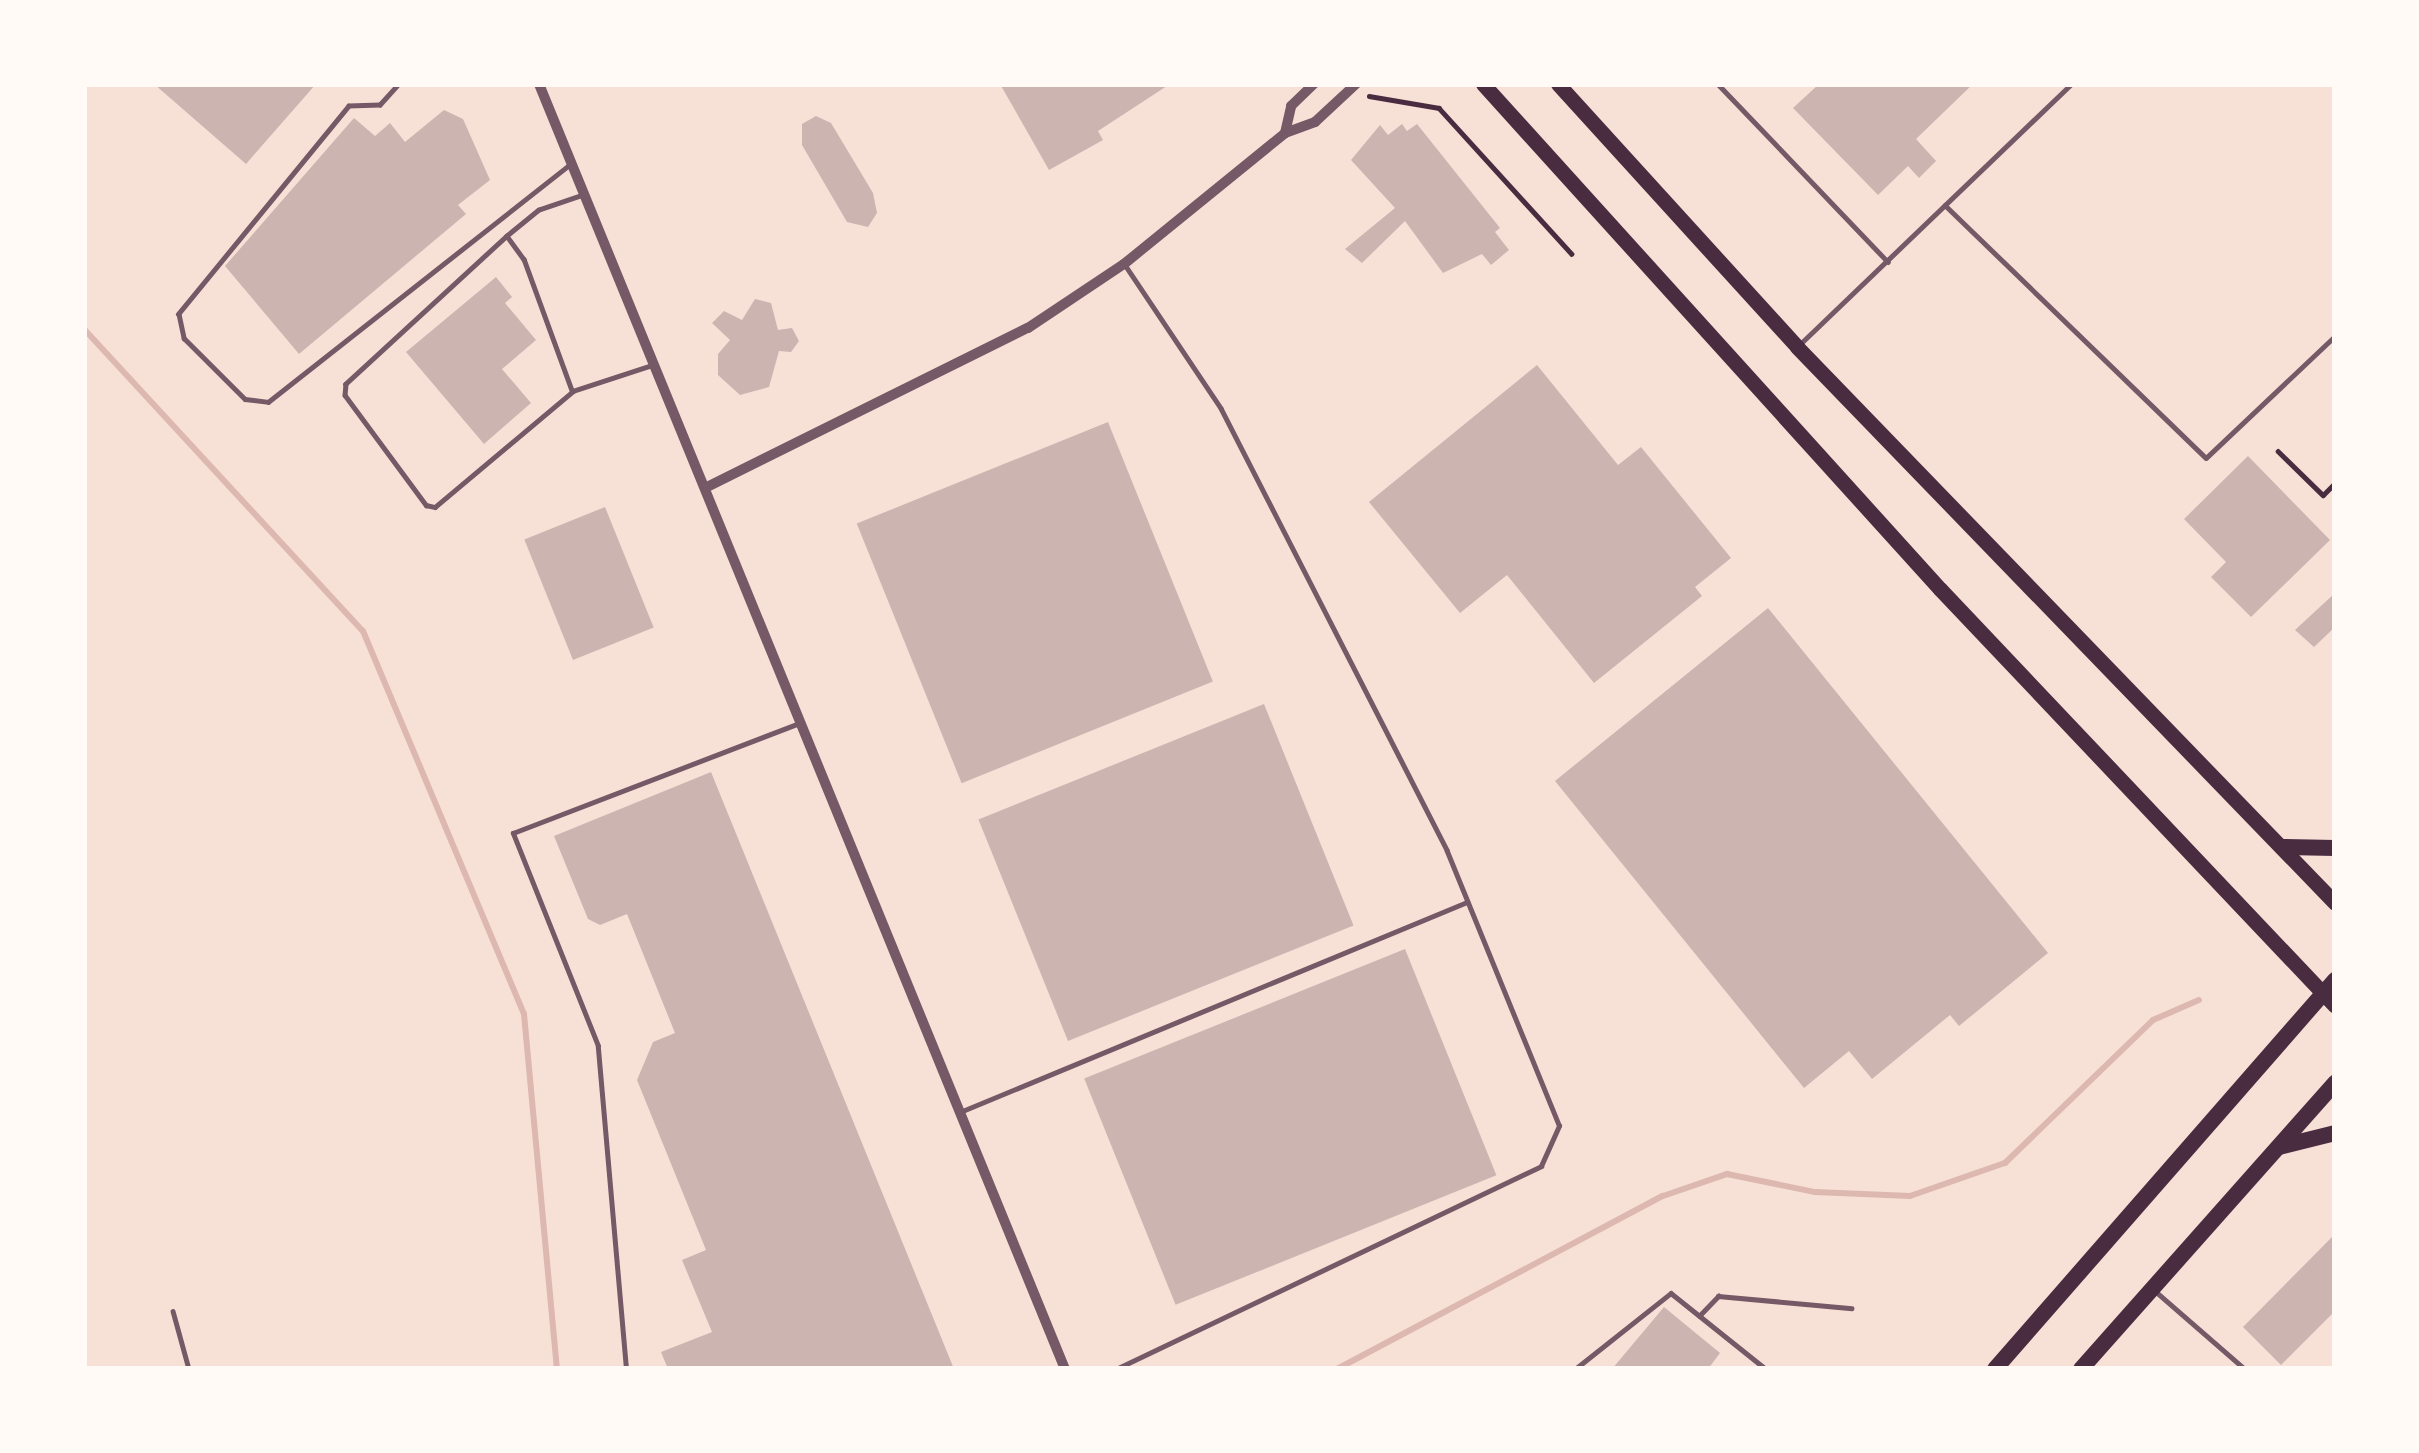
<!DOCTYPE html>
<style>
body{margin:0}
#map{position:relative;width:2419px;height:1453px;overflow:hidden;background:#f7e1d7;font-family:"Source Serif 4",serif}
div>[style]{position:absolute}
[style*='--x']{left:calc(var(--x)*1px);top:calc(var(--y)*1px);width:calc(var(--w)*1px);rotate:calc(var(--a)*1deg)}
.stream>*{height:6px;margin:-3px;padding:0 3px;transform-origin:3px;border-radius:3px;background:#dcb8b0}
.building>*{inset:0;background:#ccb4b1;transform-origin:0 0}
.path>*{height:4.5px;margin:-2.25px;padding:0 2.25px;transform-origin:2.25px;border-radius:2.25px;background:#4a2c40}
.service>*{height:4.5px;margin:-2.25px;padding:0 2.25px;transform-origin:2.25px;border-radius:2.25px;background:#755966}
.minor>*{height:10px;margin:-5px;padding:0 5px;transform-origin:5px;border-radius:5px;background:#755966}
.secondary>*{height:15px;margin:-7.5px;padding:0 7.5px;transform-origin:7.5px;border-radius:7.5px;background:#4a2c40}
.primary>*{height:16px;margin:-8px;padding:0 8px;transform-origin:8px;border-radius:8px;background:#4a2c40}
span{translate:-50% -50%;white-space:nowrap;text-align:center;line-height:1.15;-webkit-text-stroke:9px #fffaf5;paint-order:stroke}
.frame{position:absolute;inset:0;border:87px solid #fffaf5;pointer-events:none}
</style>
<div id="map">
<div class="stream">
<div style="--x:84;--y:329;--w:411;--a:47.3"></div>
<div style="--x:363;--y:631;--w:415;--a:67.2"></div>
<div style="--x:524;--y:1014;--w:357;--a:84.7"></div>
<div style="--x:1337;--y:1369;--w:369;--a:-28"></div>
<div style="--x:1663;--y:1196;--w:68;--a:-19"></div>
<div style="--x:1727;--y:1174;--w:90;--a:11.6"></div>
<div style="--x:1815;--y:1192;--w:95;--a:2.4"></div>
<div style="--x:1910;--y:1196;--w:101;--a:-19.2"></div>
<div style="--x:2005;--y:1163;--w:206;--a:-44"></div>
<div style="--x:2153;--y:1020;--w:50;--a:-23.5"></div>
</div>
<div class="building">
<div style="clip-path:polygon(154px 84px,316px 84px,246px 164px)"></div>
<div style="clip-path:polygon(1000px 84px,1170px 84px,1098px 131px,1103px 140px,1049px 170px)"></div>
<div style="clip-path:polygon(1819px 84px,1973px 84px,1916px 139px,1936px 161px,1919px 178px,1908px 166px,1878px 195px,1793px 108px)"></div>
<div style="clip-path:polygon(444px 110px,463px 119px,490px 180px,458px 205px,466px 214px,299px 354px,225px 266px,354px 118px,375px 136px,390px 123px,405px 142px)"></div>
<div style="clip-path:polygon(816px 116px,831px 123px,873px 193px,877px 213px,868px 227px,847px 222px,802px 145px,802px 124px)"></div>
<div style="clip-path:polygon(1402px 124px,1407px 131px,1417px 124px,1500px 228px,1495px 232px,1509px 250px,1491px 265px,1482px 254px,1443px 273px,1405px 221px,1362px 263px,1345px 249px,1395px 208px,1351px 160px,1380px 125px,1388px 135px)"></div>
<div style="clip-path:polygon(496px 277px,512px 297px,505px 303px,536px 340px,502px 369px,531px 403px,484px 444px,406px 352px)"></div>
<div style="clip-path:polygon(755px 299px,771px 303px,778px 330px,792px 328px,799px 341px,791px 352px,779px 351px,769px 387px,740px 395px,718px 375px,718px 354px,730px 340px,712px 323px,724px 311px,742px 320px)"></div>
<div style="clip-path:polygon(1537px 365px,1618px 465px,1641px 447px,1731px 558px,1695px 587px,1702px 596px,1594px 683px,1507px 575px,1460px 613px,1369px 502px)"></div>
<div style="left:1108px;top:422px;width:280px;height:271px;rotate:68deg"></div>
<div style="clip-path:polygon(2248px 456px,2330px 540px,2251px 617px,2211px 577px,2226px 562px,2184px 519px)"></div>
<div style="left:605px;top:507px;width:130px;height:87px;rotate:68deg"></div>
<div style="clip-path:polygon(2335px 593px,2335px 627px,2314px 647px,2295px 630px)"></div>
<div style="clip-path:polygon(1768px 608px,2048px 953px,1959px 1026px,1950px 1015px,1872px 1079px,1849px 1051px,1804px 1088px,1555px 781px)"></div>
<div style="left:1264px;top:704px;width:239px;height:308px;rotate:68deg"></div>
<div style="clip-path:polygon(711px 772px,954px 1369px,668px 1369px,661px 1352px,712px 1332px,682px 1260px,706px 1250px,637px 1080px,653px 1042px,675px 1033px,627px 914px,600px 925px,588px 919px,554px 836px)"></div>
<div style="left:1405px;top:949px;width:244px;height:346px;rotate:68deg"></div>
<div style="clip-path:polygon(2333px 1236px,2335px 1311px,2281px 1365px,2243px 1327px)"></div>
<div style="clip-path:polygon(1664px 1307px,1720px 1353px,1708px 1369px,1612px 1369px)"></div>
</div>
<div class="path">
<div style="--x:1369;--y:96;--w:71;--a:9.7"></div>
<div style="--x:1439;--y:108;--w:197;--a:47.7"></div>
<div style="--x:2278;--y:451;--w:63;--a:44.4"></div>
<div style="--x:2323;--y:495;--w:17;--a:-45"></div>
</div>
<div class="service">
<div style="--x:399;--y:84;--w:28;--a:132"></div>
<div style="--x:380;--y:105;--w:31;--a:178"></div>
<div style="--x:349;--y:106;--w:269;--a:129.3"></div>
<div style="--x:179;--y:314;--w:25;--a:78"></div>
<div style="--x:184;--y:338;--w:86;--a:45"></div>
<div style="--x:245;--y:399;--w:23;--a:7"></div>
<div style="--x:268;--y:402;--w:382;--a:-38.2"></div>
<div style="--x:1718;--y:84;--w:246;--a:46.3"></div>
<div style="--x:580;--y:196;--w:43;--a:161.1"></div>
<div style="--x:539;--y:210;--w:41;--a:140.9"></div>
<div style="--x:507;--y:236;--w:219;--a:137.4"></div>
<div style="--x:346;--y:384;--w:11;--a:95"></div>
<div style="--x:345;--y:395;--w:137;--a:53.6"></div>
<div style="--x:426;--y:505;--w:9;--a:13"></div>
<div style="--x:435;--y:507;--w:180;--a:-40"></div>
<div style="--x:573;--y:391;--w:80;--a:-18.2"></div>
<div style="--x:1945;--y:205;--w:363;--a:44.1"></div>
<div style="--x:2206;--y:458;--w:178;--a:-43.4"></div>
<div style="--x:507;--y:236;--w:29;--a:54"></div>
<div style="--x:524;--y:259;--w:140;--a:69.9"></div>
<div style="--x:1798;--y:346;--w:378;--a:-43.8"></div>
<div style="--x:960;--y:1112;--w:549;--a:-22.5"></div>
<div style="--x:2154;--y:1290;--w:121;--a:41"></div>
<div style="--x:173;--y:1311;--w:60;--a:74.6"></div>
<div style="--x:1699;--y:1316;--w:28;--a:-46"></div>
<div style="--x:1718;--y:1296;--w:134;--a:5.2"></div>
<div style="--x:626;--y:1369;--w:324;--a:-95"></div>
<div style="--x:598;--y:1046;--w:229;--a:-111.8"></div>
<div style="--x:513;--y:833;--w:304;--a:-21"></div>
<div style="--x:1116;--y:1369;--w:471;--a:-25.5"></div>
<div style="--x:1541;--y:1166;--w:44;--a:-65.8"></div>
<div style="--x:1559;--y:1126;--w:297;--a:-112.2"></div>
<div style="--x:1447;--y:851;--w:496;--a:-117.1"></div>
<div style="--x:1221;--y:409;--w:174;--a:-123.8"></div>
<div style="--x:1575;--y:1369;--w:122;--a:-38.4"></div>
<div style="--x:1671;--y:1293;--w:122;--a:38.7"></div>
</div>
<div class="minor">
<div style="--x:539;--y:84;--w:1388;--a:67.74"></div>
<div style="--x:1285;--y:133;--w:28;--a:-77"></div>
<div style="--x:1291;--y:106;--w:32;--a:-44"></div>
<div style="--x:707;--y:487;--w:358;--a:-26.4"></div>
<div style="--x:1028;--y:328;--w:115;--a:-33.7"></div>
<div style="--x:1124;--y:264;--w:208;--a:-39.1"></div>
<div style="--x:1285;--y:133;--w:32;--a:-20"></div>
<div style="--x:1315;--y:122;--w:56;--a:-42.8"></div>
</div>
<div class="secondary">
<div style="--x:1483;--y:84;--w:681;--a:47.86"></div>
<div style="--x:1940;--y:589;--w:574;--a:46.55"></div>
<div style="--x:1558;--y:84;--w:355;--a:47.7"></div>
<div style="--x:1797;--y:347;--w:774;--a:45.94"></div>
</div>
<div class="primary">
<div style="--x:2282;--y:847;--w:53;--a:1.1"></div>
<div style="--x:2279;--y:1147;--w:58;--a:-14"></div>
<div style="--x:1995;--y:1369;--w:517;--a:-48.85"></div>
<div style="--x:2081;--y:1369;--w:383;--a:-48.4"></div>
</div>
<div class="frame"></div>
</div>
